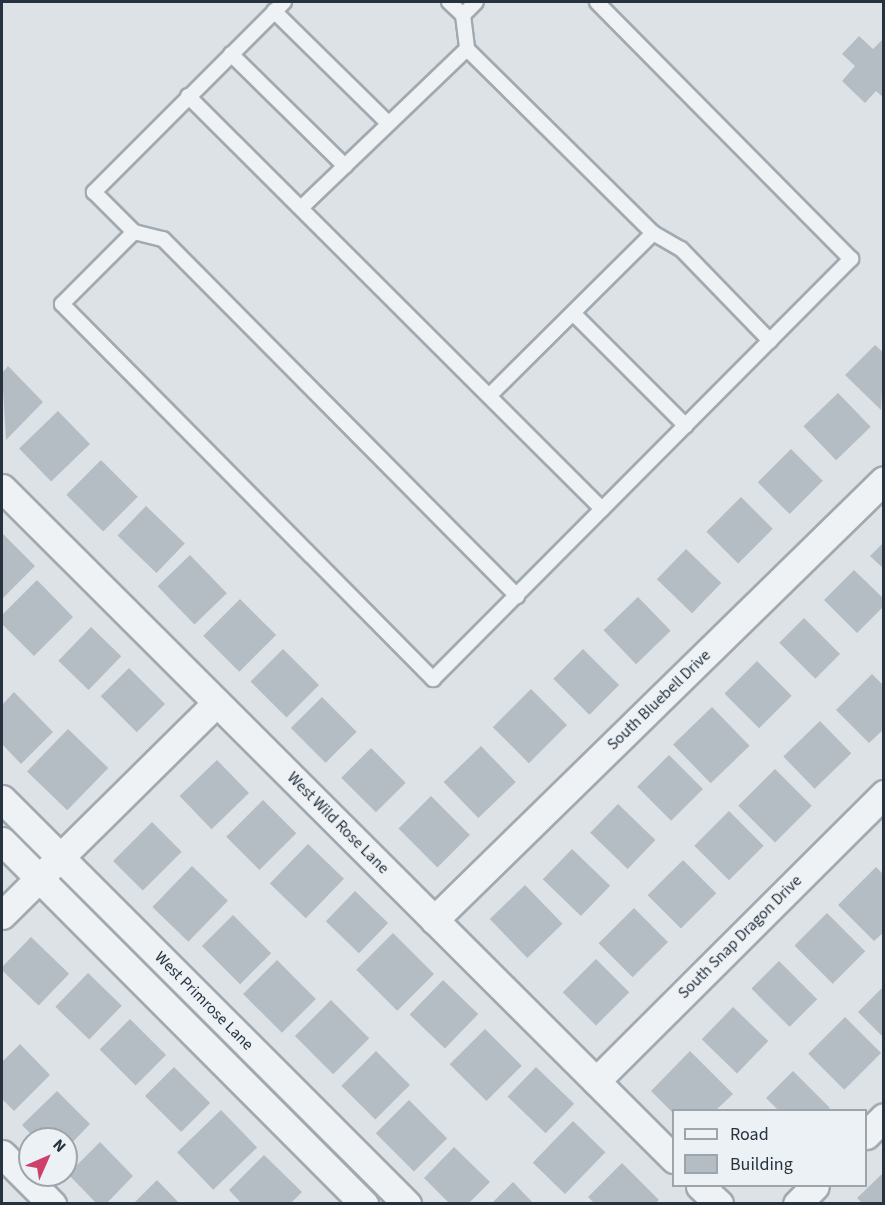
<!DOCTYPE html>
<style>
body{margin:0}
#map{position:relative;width:885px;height:1205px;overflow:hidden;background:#dde2e7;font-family:"Source Sans 3",sans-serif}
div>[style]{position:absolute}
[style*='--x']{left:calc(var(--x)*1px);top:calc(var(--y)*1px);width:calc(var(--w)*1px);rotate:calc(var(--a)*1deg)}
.building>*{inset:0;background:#b4bcc4;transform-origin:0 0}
.roads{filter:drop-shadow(2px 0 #a2aab1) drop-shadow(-2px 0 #a2aab1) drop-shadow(0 2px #a2aab1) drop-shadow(0 -2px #a2aab1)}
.service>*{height:14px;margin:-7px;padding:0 7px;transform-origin:7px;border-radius:7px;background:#eff2f5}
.minor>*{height:27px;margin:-13.5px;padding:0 13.5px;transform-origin:13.5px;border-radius:13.5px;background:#eff2f5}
span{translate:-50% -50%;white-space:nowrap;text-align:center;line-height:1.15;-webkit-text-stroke:4.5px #ecf1f5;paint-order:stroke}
.street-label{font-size:16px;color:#26323d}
.frame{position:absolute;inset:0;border:3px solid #26323d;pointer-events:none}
.legend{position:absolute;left:672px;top:1109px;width:195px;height:78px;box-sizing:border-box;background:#ecf1f5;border:2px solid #9da5ab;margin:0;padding:8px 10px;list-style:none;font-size:18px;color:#26323d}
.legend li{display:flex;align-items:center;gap:12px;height:30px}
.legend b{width:30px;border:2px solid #9da5ab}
.north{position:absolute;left:18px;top:1127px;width:60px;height:60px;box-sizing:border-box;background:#ecf1f5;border:2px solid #9da5ab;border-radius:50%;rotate:45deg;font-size:16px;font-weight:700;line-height:24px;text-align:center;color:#26323d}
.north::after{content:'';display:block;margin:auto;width:21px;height:27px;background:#ce406b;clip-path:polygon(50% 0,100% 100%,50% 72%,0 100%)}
</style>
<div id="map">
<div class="building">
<div style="clip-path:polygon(859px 36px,873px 49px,884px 38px,884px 98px,876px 91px,865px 103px,842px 81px,855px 66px,842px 54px)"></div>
<div style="clip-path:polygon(875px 345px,884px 353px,881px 410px,845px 375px)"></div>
<div style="clip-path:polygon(8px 366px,43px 402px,6px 440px,2px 373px)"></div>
<div style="left:838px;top:393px;width:47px;height:48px;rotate:46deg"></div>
<div style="left:58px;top:411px;width:46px;height:54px;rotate:46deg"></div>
<div style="left:791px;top:449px;width:45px;height:47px;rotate:45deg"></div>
<div style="left:101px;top:460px;width:52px;height:49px;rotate:45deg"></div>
<div style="left:741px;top:497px;width:45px;height:49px;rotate:45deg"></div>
<div style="left:146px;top:506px;width:54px;height:41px;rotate:44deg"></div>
<div style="clip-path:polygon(2px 533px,35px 566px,3px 598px,2px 597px)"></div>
<div style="clip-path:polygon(884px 542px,884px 569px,870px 556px)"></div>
<div style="left:686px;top:549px;width:49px;height:42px;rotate:44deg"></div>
<div style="left:190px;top:555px;width:53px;height:45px;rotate:46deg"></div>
<div style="clip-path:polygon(854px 570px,884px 599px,884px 606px,857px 633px,824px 600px)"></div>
<div style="clip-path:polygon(37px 580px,73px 617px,34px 656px,2px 624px,2px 615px)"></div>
<div style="left:638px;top:597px;width:47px;height:48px;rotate:46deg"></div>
<div style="left:240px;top:599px;width:51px;height:52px;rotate:45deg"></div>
<div style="left:804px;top:618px;width:51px;height:35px;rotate:45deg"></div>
<div style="left:91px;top:627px;width:42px;height:47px;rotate:44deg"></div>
<div style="left:283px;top:649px;width:51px;height:46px;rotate:45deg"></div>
<div style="left:583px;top:649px;width:51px;height:42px;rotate:45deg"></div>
<div style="left:757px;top:661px;width:49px;height:46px;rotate:45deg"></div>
<div style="left:129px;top:668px;width:51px;height:40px;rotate:45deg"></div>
<div style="clip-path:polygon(872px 674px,884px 686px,884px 729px,869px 743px,836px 710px)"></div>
<div style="left:531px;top:689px;width:51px;height:54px;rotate:45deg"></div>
<div style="clip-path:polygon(14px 692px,53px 732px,21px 764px,2px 744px,2px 705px)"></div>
<div style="left:322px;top:697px;width:49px;height:44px;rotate:45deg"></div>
<div style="left:712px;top:707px;width:54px;height:54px;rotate:46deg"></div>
<div style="left:820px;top:721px;width:45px;height:51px;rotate:46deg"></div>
<div style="left:68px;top:729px;width:56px;height:59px;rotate:44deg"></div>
<div style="left:481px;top:746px;width:50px;height:52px;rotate:46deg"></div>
<div style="left:371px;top:748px;width:49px;height:42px;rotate:45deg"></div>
<div style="left:669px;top:755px;width:48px;height:45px;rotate:45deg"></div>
<div style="left:217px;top:760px;width:46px;height:52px;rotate:46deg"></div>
<div style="left:775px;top:769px;width:52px;height:52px;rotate:45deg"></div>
<div style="left:431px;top:796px;width:55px;height:46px;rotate:45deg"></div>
<div style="left:263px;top:800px;width:47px;height:52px;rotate:45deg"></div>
<div style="left:618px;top:804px;width:52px;height:40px;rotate:44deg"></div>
<div style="left:729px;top:811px;width:49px;height:49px;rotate:45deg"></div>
<div style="left:152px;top:822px;width:42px;height:55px;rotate:45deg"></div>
<div style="left:308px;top:844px;width:50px;height:55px;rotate:44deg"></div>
<div style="left:572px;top:849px;width:53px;height:42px;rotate:44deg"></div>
<div style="left:683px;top:860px;width:47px;height:50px;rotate:45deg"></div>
<div style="left:192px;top:866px;width:50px;height:57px;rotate:44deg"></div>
<div style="clip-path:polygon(876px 867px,884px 875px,884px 932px,874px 941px,838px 905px)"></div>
<div style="left:525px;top:885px;width:54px;height:49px;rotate:46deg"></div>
<div style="left:355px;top:891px;width:46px;height:42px;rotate:44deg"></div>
<div style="left:634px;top:908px;width:48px;height:50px;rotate:45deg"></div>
<div style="left:827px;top:913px;width:54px;height:46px;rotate:45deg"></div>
<div style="left:233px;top:915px;width:54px;height:44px;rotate:45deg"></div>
<div style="left:393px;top:933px;width:58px;height:52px;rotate:45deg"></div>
<div style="left:31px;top:937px;width:53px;height:44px;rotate:44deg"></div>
<div style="left:596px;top:959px;width:47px;height:47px;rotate:45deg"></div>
<div style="left:277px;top:960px;width:55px;height:48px;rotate:45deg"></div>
<div style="left:779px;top:961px;width:54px;height:39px;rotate:45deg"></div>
<div style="left:88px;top:973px;width:47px;height:47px;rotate:44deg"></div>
<div style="left:443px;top:980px;width:49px;height:48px;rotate:44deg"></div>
<div style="clip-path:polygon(884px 986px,884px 1038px,858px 1012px)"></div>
<div style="left:331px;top:1000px;width:54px;height:51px;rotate:45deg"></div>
<div style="left:733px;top:1007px;width:49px;height:45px;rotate:44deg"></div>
<div style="left:845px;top:1017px;width:51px;height:52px;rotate:45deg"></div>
<div style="left:130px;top:1019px;width:51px;height:43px;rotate:45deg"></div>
<div style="left:485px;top:1029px;width:52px;height:50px;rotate:45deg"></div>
<div style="clip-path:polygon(20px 1044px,50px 1075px,14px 1111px,2px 1099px,2px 1062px)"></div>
<div style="left:376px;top:1051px;width:48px;height:49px;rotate:45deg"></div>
<div style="clip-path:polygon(690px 1051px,733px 1094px,716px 1110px,674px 1114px,651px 1091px)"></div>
<div style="left:174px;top:1067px;width:51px;height:41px;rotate:45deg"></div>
<div style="left:536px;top:1067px;width:53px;height:41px;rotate:44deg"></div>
<div style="clip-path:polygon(793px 1071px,830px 1108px,827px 1110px,778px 1110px,766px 1098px)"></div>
<div style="clip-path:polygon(57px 1091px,90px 1124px,66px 1149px,66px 1139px,36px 1139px,22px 1125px)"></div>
<div style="left:409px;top:1100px;width:54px;height:47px;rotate:45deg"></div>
<div style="left:221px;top:1110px;width:52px;height:61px;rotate:46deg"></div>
<div style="left:573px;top:1121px;width:45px;height:58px;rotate:44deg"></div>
<div style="clip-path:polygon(100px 1142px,133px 1176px,106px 1204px,97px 1204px,68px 1174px)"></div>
<div style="clip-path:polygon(454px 1147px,490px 1182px,468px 1204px,450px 1204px,424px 1178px)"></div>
<div style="clip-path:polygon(264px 1155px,302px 1192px,290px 1204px,242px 1204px,229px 1190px)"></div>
<div style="clip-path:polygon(622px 1163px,659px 1200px,655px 1204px,595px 1204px,588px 1197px)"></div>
<div style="clip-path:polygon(884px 1172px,884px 1204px,863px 1204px,857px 1198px)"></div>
<div style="clip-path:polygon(157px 1180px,180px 1204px,133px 1204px)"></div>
<div style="clip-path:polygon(513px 1182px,534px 1204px,491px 1204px)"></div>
</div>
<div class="roads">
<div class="service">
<div style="--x:284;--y:2;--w:269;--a:135"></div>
<div style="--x:94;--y:192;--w:57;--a:45"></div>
<div style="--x:134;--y:232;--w:102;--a:135"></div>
<div style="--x:62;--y:304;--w:528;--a:45.31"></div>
<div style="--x:433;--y:679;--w:593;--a:-45.14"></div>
<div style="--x:851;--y:259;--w:361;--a:-134.7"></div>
<div style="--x:449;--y:2;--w:19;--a:43"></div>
<div style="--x:463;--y:15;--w:18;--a:-45"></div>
<div style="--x:274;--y:11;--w:158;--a:44.5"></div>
<div style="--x:463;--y:15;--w:34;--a:83"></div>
<div style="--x:467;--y:49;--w:262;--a:44.7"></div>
<div style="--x:653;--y:233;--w:32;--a:30"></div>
<div style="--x:681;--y:249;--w:128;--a:45.9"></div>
<div style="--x:231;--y:54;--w:160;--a:44.5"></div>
<div style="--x:188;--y:96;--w:585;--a:44.93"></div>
<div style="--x:301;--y:208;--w:230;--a:-43.8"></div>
<div style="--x:134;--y:232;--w:30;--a:14"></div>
<div style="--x:163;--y:239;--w:503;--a:45.24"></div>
<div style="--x:574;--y:314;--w:158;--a:45"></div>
<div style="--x:490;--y:395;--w:230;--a:-44.8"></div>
</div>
<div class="minor">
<div style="--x:2;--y:488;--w:950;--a:44.96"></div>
<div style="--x:2;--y:799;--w:573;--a:45"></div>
<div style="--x:2;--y:841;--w:513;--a:45.08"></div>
<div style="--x:2;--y:915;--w:301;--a:-44.7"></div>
<div style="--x:434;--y:920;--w:629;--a:-44.36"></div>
<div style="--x:596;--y:1081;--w:407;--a:-44.9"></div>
<div style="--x:866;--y:1135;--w:25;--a:-45"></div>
<div style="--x:2;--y:1154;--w:71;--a:45"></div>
<div style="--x:700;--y:1186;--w:26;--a:43"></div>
<div style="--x:797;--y:1204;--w:25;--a:-45"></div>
</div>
</div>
<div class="street-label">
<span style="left:659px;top:700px;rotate:-44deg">South Bluebell Drive</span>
<span style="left:338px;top:823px;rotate:45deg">West Wild Rose Lane</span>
<span style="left:740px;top:937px;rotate:-45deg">South Snap Dragon Drive</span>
<span style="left:204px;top:1001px;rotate:45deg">West Primrose Lane</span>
</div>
<div class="frame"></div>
<ul class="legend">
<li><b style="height:8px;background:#eff2f5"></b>Road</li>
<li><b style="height:16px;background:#b4bcc4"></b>Building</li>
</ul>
<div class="north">N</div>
</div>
